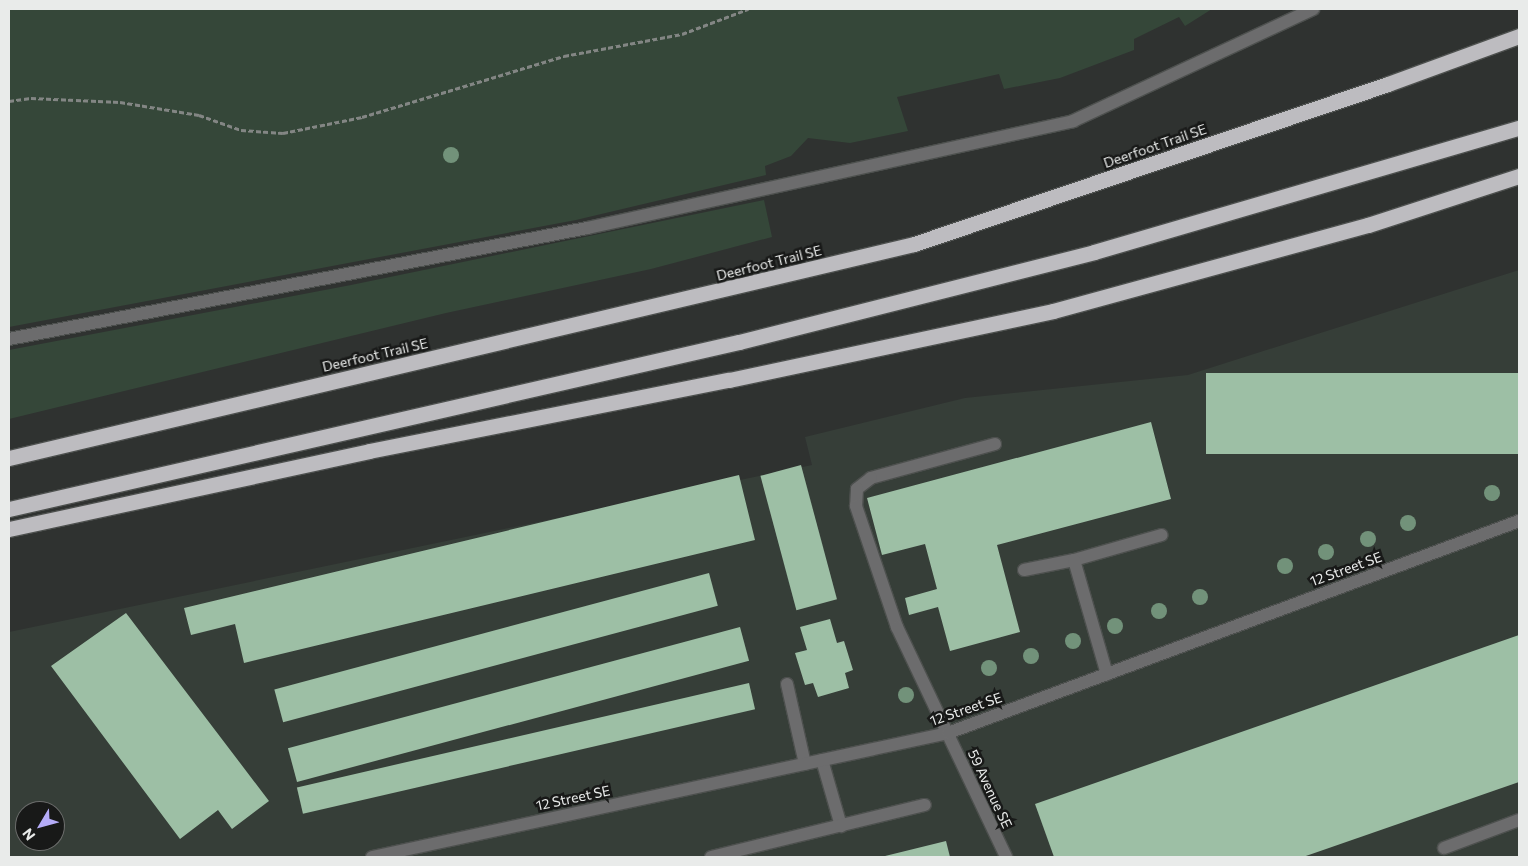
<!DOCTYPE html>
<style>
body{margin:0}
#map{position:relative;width:1528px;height:866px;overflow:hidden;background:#2f3230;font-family:Commissioner,sans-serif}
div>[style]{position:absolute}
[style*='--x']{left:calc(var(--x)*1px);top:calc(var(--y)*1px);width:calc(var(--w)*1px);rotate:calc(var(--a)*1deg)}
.built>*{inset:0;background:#363e38}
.green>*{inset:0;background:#354739}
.building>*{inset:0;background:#9dbfa5;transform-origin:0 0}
.path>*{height:3px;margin-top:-1.5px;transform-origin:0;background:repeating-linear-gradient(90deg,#838684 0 5px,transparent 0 7.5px)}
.roads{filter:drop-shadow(1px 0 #4d504e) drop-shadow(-1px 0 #4d504e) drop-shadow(0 1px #4d504e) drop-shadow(0 -1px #4d504e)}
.minor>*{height:12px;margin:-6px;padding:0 6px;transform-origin:6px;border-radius:6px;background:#6c6c6d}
.highway>*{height:15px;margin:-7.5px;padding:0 7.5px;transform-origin:7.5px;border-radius:7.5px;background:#bdbcc0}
.trees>*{width:16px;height:16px;margin:-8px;border-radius:50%;background:#72927a}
span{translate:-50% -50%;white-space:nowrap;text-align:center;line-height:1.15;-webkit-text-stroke:5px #181918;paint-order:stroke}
.street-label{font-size:14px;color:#e9ebea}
.frame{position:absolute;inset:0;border:10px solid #e9ebea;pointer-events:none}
.north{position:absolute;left:15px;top:801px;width:50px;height:50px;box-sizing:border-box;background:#181918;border:1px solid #6c6d6c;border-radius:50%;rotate:233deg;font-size:14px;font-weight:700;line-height:20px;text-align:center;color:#e9ebea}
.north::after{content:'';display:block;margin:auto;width:18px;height:22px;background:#b5acf8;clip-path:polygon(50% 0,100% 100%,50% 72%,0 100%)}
</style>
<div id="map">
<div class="built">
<div style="clip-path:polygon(evenodd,1519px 270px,1519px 857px,9px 857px,9px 632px,812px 465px,805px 437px,965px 398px,1188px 375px,1519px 270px,25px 811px,55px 811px,55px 841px,25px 841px,25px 811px)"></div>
</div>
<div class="green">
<div style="clip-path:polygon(9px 9px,1212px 9px,1185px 26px,1179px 17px,1134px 39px,1134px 50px,1060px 78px,1004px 89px,999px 74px,897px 97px,908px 131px,850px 143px,808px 138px,791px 156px,765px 166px,766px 175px,576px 220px,9px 327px)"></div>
<div style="clip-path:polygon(764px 200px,772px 237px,651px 269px,446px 313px,9px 419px,9px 350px,351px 285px)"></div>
</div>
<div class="building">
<div style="left:1519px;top:373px;width:81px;height:313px;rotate:90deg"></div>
<div style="clip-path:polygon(1151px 422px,1171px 499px,997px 545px,1020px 632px,950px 651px,938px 607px,909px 615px,905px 598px,937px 589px,925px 544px,882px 555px,867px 498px)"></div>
<div style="left:801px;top:465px;width:139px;height:42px;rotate:75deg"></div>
<div style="clip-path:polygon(739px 475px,755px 540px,244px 663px,235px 624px,191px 635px,184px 608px)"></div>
<div style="left:709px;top:573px;width:34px;height:450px;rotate:75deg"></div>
<div style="clip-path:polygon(126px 613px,269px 801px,232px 829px,218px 810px,180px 839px,51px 666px)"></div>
<div style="clip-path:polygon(830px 619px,837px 643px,844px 641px,853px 670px,845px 673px,849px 688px,818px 697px,813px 683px,805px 685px,795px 653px,807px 650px,800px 627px)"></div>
<div style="left:740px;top:627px;width:35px;height:468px;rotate:75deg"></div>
<div style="clip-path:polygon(1519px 635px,1519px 782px,1303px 857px,1054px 857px,1035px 804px)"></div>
<div style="left:749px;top:683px;width:27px;height:464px;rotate:77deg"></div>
<div style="clip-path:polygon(946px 841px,950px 857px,881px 857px)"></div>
</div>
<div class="path">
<div style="--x:9;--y:101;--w:22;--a:-8"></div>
<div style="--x:31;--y:98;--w:89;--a:2.6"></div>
<div style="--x:120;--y:102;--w:80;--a:9.3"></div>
<div style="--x:199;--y:115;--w:45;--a:19.7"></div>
<div style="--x:241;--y:130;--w:42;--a:4.1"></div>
<div style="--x:283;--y:133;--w:81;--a:-11.4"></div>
<div style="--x:362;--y:117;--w:211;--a:-16.8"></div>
<div style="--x:564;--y:56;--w:120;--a:-10.6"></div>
<div style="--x:682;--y:34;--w:71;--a:-20.7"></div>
</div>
<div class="roads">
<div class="minor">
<div style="--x:9;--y:339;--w:589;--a:-10.87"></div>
<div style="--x:587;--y:228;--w:498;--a:-12.4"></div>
<div style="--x:1073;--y:121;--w:265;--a:-25"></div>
<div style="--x:995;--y:444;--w:129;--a:164.7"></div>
<div style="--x:871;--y:478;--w:18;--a:142"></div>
<div style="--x:857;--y:489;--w:17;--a:93"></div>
<div style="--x:856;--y:506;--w:128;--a:71.3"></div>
<div style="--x:897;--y:627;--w:255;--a:64.6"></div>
<div style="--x:1074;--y:560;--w:91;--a:-15.9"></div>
<div style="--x:1024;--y:570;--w:51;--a:-11.3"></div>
<div style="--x:1074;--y:560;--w:119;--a:73.9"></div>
<div style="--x:787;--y:684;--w:82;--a:77.3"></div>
<div style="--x:822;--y:760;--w:69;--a:73.9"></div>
<div style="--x:1444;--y:848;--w:80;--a:-20.5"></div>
<div style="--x:372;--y:857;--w:589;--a:-12.15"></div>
<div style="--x:948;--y:733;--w:609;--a:-20.37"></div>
<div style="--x:711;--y:857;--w:220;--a:-13.7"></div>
</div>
<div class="highway">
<div style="--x:9;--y:458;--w:930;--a:-13.3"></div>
<div style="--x:914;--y:244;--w:500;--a:-18.65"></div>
<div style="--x:1388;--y:84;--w:140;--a:-20.1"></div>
<div style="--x:9;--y:509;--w:749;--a:-12.89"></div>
<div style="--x:739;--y:342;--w:366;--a:-14.2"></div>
<div style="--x:1094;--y:252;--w:443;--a:-16.3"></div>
<div style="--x:9;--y:529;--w:368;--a:-12.2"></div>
<div style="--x:369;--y:451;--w:367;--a:-11.2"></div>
<div style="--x:729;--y:380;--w:331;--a:-12"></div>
<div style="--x:1053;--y:311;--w:327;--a:-15.3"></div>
<div style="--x:1368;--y:225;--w:159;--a:-18"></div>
</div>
</div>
<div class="trees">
<div style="left:451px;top:155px"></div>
<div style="left:1492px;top:493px"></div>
<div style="left:1408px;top:523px"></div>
<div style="left:1368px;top:539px"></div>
<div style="left:1326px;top:552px"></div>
<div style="left:1285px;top:566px"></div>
<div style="left:1200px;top:597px"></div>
<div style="left:1159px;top:611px"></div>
<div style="left:1115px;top:626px"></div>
<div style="left:1073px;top:641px"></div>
<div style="left:1031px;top:656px"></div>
<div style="left:989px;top:668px"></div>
<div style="left:906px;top:695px"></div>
</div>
<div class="street-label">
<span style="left:1155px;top:146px;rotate:-19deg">Deerfoot Trail SE</span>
<span style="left:769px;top:263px;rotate:-14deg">Deerfoot Trail SE</span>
<span style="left:375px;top:355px;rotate:-13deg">Deerfoot Trail SE</span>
<span style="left:1346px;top:569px;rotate:-20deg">12 Street SE</span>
<span style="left:966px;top:709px;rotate:-19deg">12 Street SE</span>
<span style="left:990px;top:789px;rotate:65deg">59 Avenue SE</span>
<span style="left:573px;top:798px;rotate:-12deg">12 Street SE</span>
</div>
<div class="frame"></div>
<div class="north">N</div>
</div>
